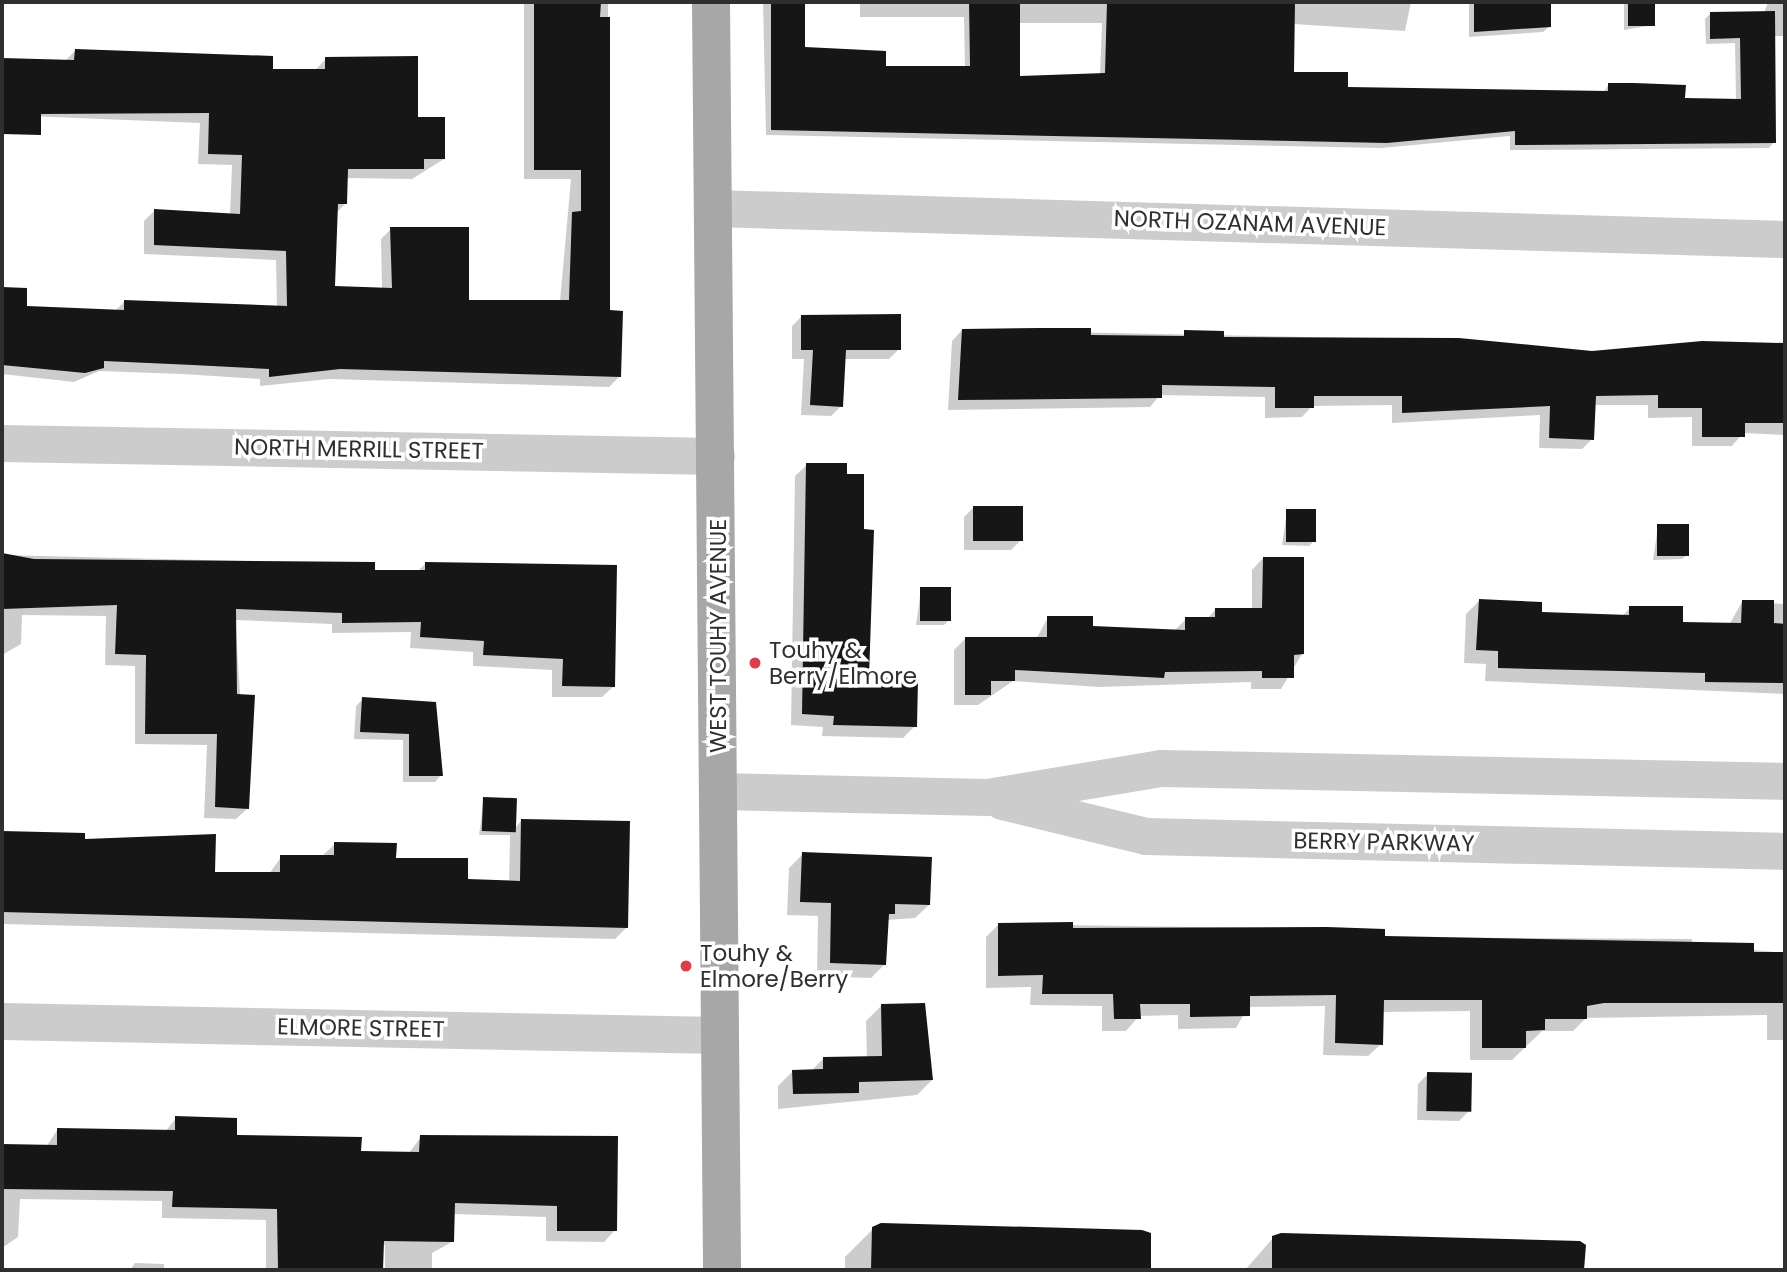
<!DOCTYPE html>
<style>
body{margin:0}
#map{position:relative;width:1787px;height:1272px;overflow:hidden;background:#fff;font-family:Poppins,sans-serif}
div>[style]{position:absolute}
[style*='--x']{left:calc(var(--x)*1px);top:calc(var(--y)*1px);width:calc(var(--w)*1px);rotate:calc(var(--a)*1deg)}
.shadow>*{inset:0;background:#0003}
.building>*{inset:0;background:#161616;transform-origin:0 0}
.minor>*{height:37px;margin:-18.5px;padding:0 18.5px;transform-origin:18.5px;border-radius:18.5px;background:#ccc}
.major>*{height:38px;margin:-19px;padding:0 19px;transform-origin:19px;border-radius:19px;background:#a7a7a7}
.dots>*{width:19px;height:19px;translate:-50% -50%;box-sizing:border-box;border:4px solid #fff;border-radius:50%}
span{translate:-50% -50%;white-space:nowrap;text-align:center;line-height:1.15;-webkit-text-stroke:7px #fff;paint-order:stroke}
.street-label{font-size:23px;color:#2f2f2f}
.poi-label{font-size:23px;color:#2f2f2f}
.left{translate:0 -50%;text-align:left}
.frame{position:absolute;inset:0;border:4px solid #2f2f2f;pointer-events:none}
</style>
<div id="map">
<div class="shadow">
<div style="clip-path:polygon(524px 2px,608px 2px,608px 312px,619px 377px,609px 387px,329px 379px,260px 386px,260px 379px,182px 374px,99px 371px,74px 382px,2px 374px,2px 291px,26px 290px,25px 308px,115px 311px,125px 301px,277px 307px,276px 260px,144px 254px,144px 221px,155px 210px,230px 215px,232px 165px,198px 164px,200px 123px,2px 115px,2px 61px,65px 61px,75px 51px,271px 71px,316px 69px,326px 59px,416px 119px,444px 159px,412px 179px,346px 178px,345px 204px,336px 213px,333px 287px,382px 289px,381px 239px,391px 229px,468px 301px,560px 301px,571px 179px,524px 179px)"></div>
<div style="clip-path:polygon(evenodd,763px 2px,804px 2px,804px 49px,884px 68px,965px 68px,964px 17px,860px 17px,860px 2px,1411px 2px,1405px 31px,1293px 24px,1292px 73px,1346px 89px,1603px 93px,1609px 84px,1683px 99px,1736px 101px,1735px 43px,1706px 44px,1705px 19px,1711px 13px,1764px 13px,1768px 2px,1785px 2px,1785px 36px,1774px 36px,1774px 142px,1769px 148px,1510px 150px,1510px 136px,1381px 148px,766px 135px,763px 2px,1019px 23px,1102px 23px,1100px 75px,1018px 77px,1019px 23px)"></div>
<div style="clip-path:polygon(1469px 2px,1547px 2px,1549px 27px,1543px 32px,1469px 37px)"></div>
<div style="clip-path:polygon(1624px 2px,1653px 2px,1653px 25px,1624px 30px)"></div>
<div style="clip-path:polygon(802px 316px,899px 349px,889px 359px,843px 359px,841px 406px,831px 416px,801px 415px,804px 359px,792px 359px,792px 326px)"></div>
<div style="clip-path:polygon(962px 330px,1458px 340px,1592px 352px,1785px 343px,1785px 435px,1743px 433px,1732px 446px,1692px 446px,1692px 417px,1648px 418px,1648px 405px,1593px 405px,1592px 439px,1582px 449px,1539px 448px,1540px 415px,1392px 423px,1392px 405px,1312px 406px,1302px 417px,1265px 418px,1265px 397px,1160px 395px,1150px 407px,948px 410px,952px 341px)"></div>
<div style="clip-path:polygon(807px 465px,867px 679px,915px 726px,903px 738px,822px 736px,823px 727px,791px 725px,795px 476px)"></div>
<div style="clip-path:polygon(974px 507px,1021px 540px,1011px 550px,964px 550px,964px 517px)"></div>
<div style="clip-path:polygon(1287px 511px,1314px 541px,1309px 546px,1282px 545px)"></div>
<div style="clip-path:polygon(1658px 526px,1687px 555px,1682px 559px,1653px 560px)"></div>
<div style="clip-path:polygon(2px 555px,373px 564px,373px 571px,418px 571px,426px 563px,614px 686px,602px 697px,552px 697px,552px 670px,473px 666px,473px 652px,410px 648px,411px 632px,332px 633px,332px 624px,235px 620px,248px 808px,236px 819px,204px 818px,207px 745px,135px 744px,135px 666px,105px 665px,106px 616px,22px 615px,21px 644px,2px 655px)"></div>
<div style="clip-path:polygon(1263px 558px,1302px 654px,1281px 689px,1251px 689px,1251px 682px,1099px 687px,1013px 681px,978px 705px,954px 705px,954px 650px,966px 638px,1036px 639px,1048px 618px,1091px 628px,1174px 631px,1186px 619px,1207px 619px,1215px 610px,1252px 610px,1252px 570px)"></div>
<div style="clip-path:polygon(921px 589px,949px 620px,944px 625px,916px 625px)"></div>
<div style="clip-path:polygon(1480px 600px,1540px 614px,1621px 617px,1630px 608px,1682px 624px,1729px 625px,1742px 602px,1785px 604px,1785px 694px,1485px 681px,1486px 664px,1464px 663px,1466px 614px)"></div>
<div style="clip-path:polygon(363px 699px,435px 703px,441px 775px,435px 782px,403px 782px,403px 740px,354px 739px,356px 706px)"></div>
<div style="clip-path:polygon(484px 799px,515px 828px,521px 821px,626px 928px,615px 939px,2px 924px,2px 843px,83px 841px,214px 874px,269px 874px,281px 857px,323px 855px,335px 844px,466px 881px,509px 883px,510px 835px,479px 835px)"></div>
<div style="clip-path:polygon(803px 854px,929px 905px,915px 918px,886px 920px,885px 964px,871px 978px,817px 976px,818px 916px,787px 915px,789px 868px)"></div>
<div style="clip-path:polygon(999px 924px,1383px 930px,1383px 937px,1692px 939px,1692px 944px,1785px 953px,1785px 1040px,1767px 1040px,1767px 1015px,1586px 1018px,1573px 1031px,1542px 1031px,1512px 1060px,1470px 1060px,1470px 1011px,1382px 1012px,1381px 1044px,1368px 1056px,1323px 1055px,1325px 1006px,1248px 1007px,1236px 1028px,1178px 1029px,1178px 1015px,1139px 1016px,1126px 1031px,1102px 1031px,1102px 1006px,1030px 1005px,1031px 987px,986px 988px,986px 937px)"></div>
<div style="clip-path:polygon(881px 1006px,932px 1080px,917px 1095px,778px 1109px,778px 1086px,793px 1071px,811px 1071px,823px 1059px,867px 1058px,866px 1021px)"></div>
<div style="clip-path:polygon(1428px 1074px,1469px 1111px,1459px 1121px,1417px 1120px,1418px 1084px)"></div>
<div style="clip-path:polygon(176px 1118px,235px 1136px,360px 1152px,409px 1153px,421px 1137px,615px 1230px,604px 1242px,546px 1241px,546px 1217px,453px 1214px,452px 1242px,432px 1253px,432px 1270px,385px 1270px,385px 1245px,312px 1243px,310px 1270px,266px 1270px,266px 1220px,162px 1218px,162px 1201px,20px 1199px,18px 1237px,2px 1248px,2px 1130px,4px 1146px,46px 1147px,58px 1129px,165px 1132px)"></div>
<div style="clip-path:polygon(873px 1229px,1150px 1234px,1149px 1270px,845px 1270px,845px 1257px)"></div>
<div style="clip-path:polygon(1273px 1238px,1584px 1245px,1583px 1270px,1245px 1270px)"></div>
<div style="clip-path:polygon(135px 1263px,164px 1264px,164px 1270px,130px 1270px)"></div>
</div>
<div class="building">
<div style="clip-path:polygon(534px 2px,601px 2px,600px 17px,610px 17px,610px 310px,623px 311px,621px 377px,340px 369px,269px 377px,269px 369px,193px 365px,104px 361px,104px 368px,85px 373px,2px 365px,2px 287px,27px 288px,27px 306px,124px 310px,124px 300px,287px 306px,286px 251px,154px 245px,154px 209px,240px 214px,242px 155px,208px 154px,209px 113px,41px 114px,41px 135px,2px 134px,2px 58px,74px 60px,75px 49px,273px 56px,273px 69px,325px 69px,325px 57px,418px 56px,418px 117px,445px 117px,445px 159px,424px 159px,424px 169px,348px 169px,347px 204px,338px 204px,335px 286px,392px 288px,390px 227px,469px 227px,469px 300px,569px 300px,572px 212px,581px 211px,581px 170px,534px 170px)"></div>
<div style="clip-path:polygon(771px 2px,805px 2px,805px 47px,886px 51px,886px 66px,970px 66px,969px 2px,1020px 2px,1020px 76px,1105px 73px,1107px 2px,1295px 2px,1294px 72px,1348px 72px,1348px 87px,1608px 91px,1608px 83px,1634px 83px,1686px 85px,1685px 98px,1741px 99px,1740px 38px,1710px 39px,1710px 12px,1775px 11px,1776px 143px,1515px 145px,1515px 131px,1387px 143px,771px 130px)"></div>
<div style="clip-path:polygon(1474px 2px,1551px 2px,1551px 27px,1474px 32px)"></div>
<div style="left:1628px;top:2px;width:27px;height:24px"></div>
<div style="clip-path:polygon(901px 314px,901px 350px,846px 350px,843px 407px,810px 405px,813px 350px,801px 350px,801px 315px)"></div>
<div style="clip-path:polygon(1040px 328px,1091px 328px,1091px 335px,1184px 336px,1184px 330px,1224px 331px,1224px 337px,1459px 338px,1592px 351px,1702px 341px,1785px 343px,1785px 423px,1745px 423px,1745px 437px,1702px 437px,1702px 408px,1658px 408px,1658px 395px,1596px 396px,1594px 440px,1549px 438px,1550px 406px,1402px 413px,1402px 396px,1314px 396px,1314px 408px,1275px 408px,1275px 387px,1162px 385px,1162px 398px,958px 400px,962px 329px)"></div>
<div style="clip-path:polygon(806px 463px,847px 463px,847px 474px,864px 474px,864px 529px,874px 530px,869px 677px,918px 679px,917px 727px,833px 725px,834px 716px,802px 714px)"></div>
<div style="left:973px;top:506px;width:50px;height:35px"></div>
<div style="left:1286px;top:509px;width:30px;height:33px"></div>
<div style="left:1657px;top:524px;width:32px;height:32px"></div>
<div style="clip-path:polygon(2px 553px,34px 559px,375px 562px,375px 570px,425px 570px,425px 562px,617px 565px,615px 687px,562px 686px,563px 659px,483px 655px,484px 641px,420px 637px,421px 622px,342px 623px,342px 613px,236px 609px,237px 694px,255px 695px,249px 809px,215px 807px,217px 734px,145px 734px,146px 655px,115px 654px,117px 605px,2px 609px)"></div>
<div style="clip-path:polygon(1263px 557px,1304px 557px,1304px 654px,1294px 655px,1294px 678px,1262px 678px,1262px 671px,1165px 672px,1164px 678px,1015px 670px,1015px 681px,991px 681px,991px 695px,965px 695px,965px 637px,1047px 637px,1047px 616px,1093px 616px,1093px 626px,1185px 630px,1185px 617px,1215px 617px,1215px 608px,1262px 608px)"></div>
<div style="left:920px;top:587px;width:31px;height:34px"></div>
<div style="clip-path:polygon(1479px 599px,1542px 602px,1542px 612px,1629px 615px,1629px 606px,1683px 606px,1683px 622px,1741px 623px,1742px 600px,1774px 600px,1774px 623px,1785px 624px,1785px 683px,1705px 682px,1705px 673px,1498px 668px,1498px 651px,1476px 650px)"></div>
<div style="clip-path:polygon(362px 697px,436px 702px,443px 776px,409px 776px,409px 734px,360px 732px)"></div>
<div style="left:483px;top:797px;width:34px;height:34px;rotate:2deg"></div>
<div style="clip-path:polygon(521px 819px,630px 821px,628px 928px,2px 912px,2px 831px,85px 833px,85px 839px,216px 834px,215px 872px,280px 872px,280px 855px,334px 855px,334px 842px,397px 843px,396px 858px,468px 858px,468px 879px,520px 881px)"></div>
<div style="clip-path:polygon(802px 852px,932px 857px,930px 905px,895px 904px,895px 914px,889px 914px,886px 965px,830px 963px,831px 903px,800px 902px)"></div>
<div style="clip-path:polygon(1073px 922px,1073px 928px,1327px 927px,1385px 929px,1385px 936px,1754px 943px,1754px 952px,1785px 952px,1785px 1003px,1604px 1003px,1587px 1006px,1587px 1019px,1545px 1019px,1545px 1030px,1526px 1031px,1526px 1048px,1482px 1048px,1482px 1000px,1384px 1000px,1383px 1045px,1335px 1043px,1336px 995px,1250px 996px,1250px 1016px,1190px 1017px,1190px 1004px,1140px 1004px,1141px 1019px,1114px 1019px,1113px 994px,1042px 994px,1043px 975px,998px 976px,998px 923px)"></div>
<div style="clip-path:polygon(925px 1003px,933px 1080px,859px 1082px,859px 1093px,793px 1094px,792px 1070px,823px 1069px,823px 1057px,882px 1056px,881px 1004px)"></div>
<div style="left:1427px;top:1072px;width:45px;height:39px;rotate:1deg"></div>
<div style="clip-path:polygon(175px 1116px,237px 1118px,237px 1135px,362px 1137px,361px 1151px,419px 1152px,420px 1135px,618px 1136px,617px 1231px,557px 1231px,557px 1206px,455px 1203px,454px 1242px,384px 1241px,383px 1270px,278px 1270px,277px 1209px,172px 1207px,173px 1191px,2px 1189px,2px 1144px,57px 1145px,57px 1128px,175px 1130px)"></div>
<div style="clip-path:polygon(881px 1223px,1142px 1230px,1151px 1233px,1151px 1270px,871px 1270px,872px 1227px)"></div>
<div style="clip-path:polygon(1281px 1233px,1580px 1241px,1586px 1245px,1584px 1270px,1272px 1270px,1272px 1236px)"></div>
</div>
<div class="minor">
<div style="--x:714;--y:208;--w:1071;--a:1.66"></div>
<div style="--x:2;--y:443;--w:714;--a:1.04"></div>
<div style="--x:719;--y:791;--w:268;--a:1.3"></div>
<div style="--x:987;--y:797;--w:176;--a:-9.5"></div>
<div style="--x:1161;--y:768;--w:624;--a:1.19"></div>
<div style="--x:1002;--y:801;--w:148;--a:13.7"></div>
<div style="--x:1146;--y:836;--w:639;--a:1.34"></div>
<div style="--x:2;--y:1021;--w:718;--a:1.12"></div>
</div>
<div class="major">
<div style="--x:711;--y:2;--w:1268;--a:89.5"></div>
</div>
<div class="dots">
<div style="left:755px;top:663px;background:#d93f4a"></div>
<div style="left:686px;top:966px;background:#d93f4a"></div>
</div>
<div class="street-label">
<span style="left:1250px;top:223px;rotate:2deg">NORTH OZANAM AVENUE</span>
<span style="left:359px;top:449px;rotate:1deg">NORTH MERRILL STREET</span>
<span style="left:718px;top:636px;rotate:-90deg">WEST TOUHY AVENUE</span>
<span style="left:1384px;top:842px;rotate:1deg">BERRY PARKWAY</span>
<span style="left:361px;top:1028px;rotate:1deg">ELMORE STREET</span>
</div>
<div class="poi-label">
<span class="left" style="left:769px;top:663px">Touhy &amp;<br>Berry/Elmore</span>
<span class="left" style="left:700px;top:966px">Touhy &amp;<br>Elmore/Berry</span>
</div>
<div class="frame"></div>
</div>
